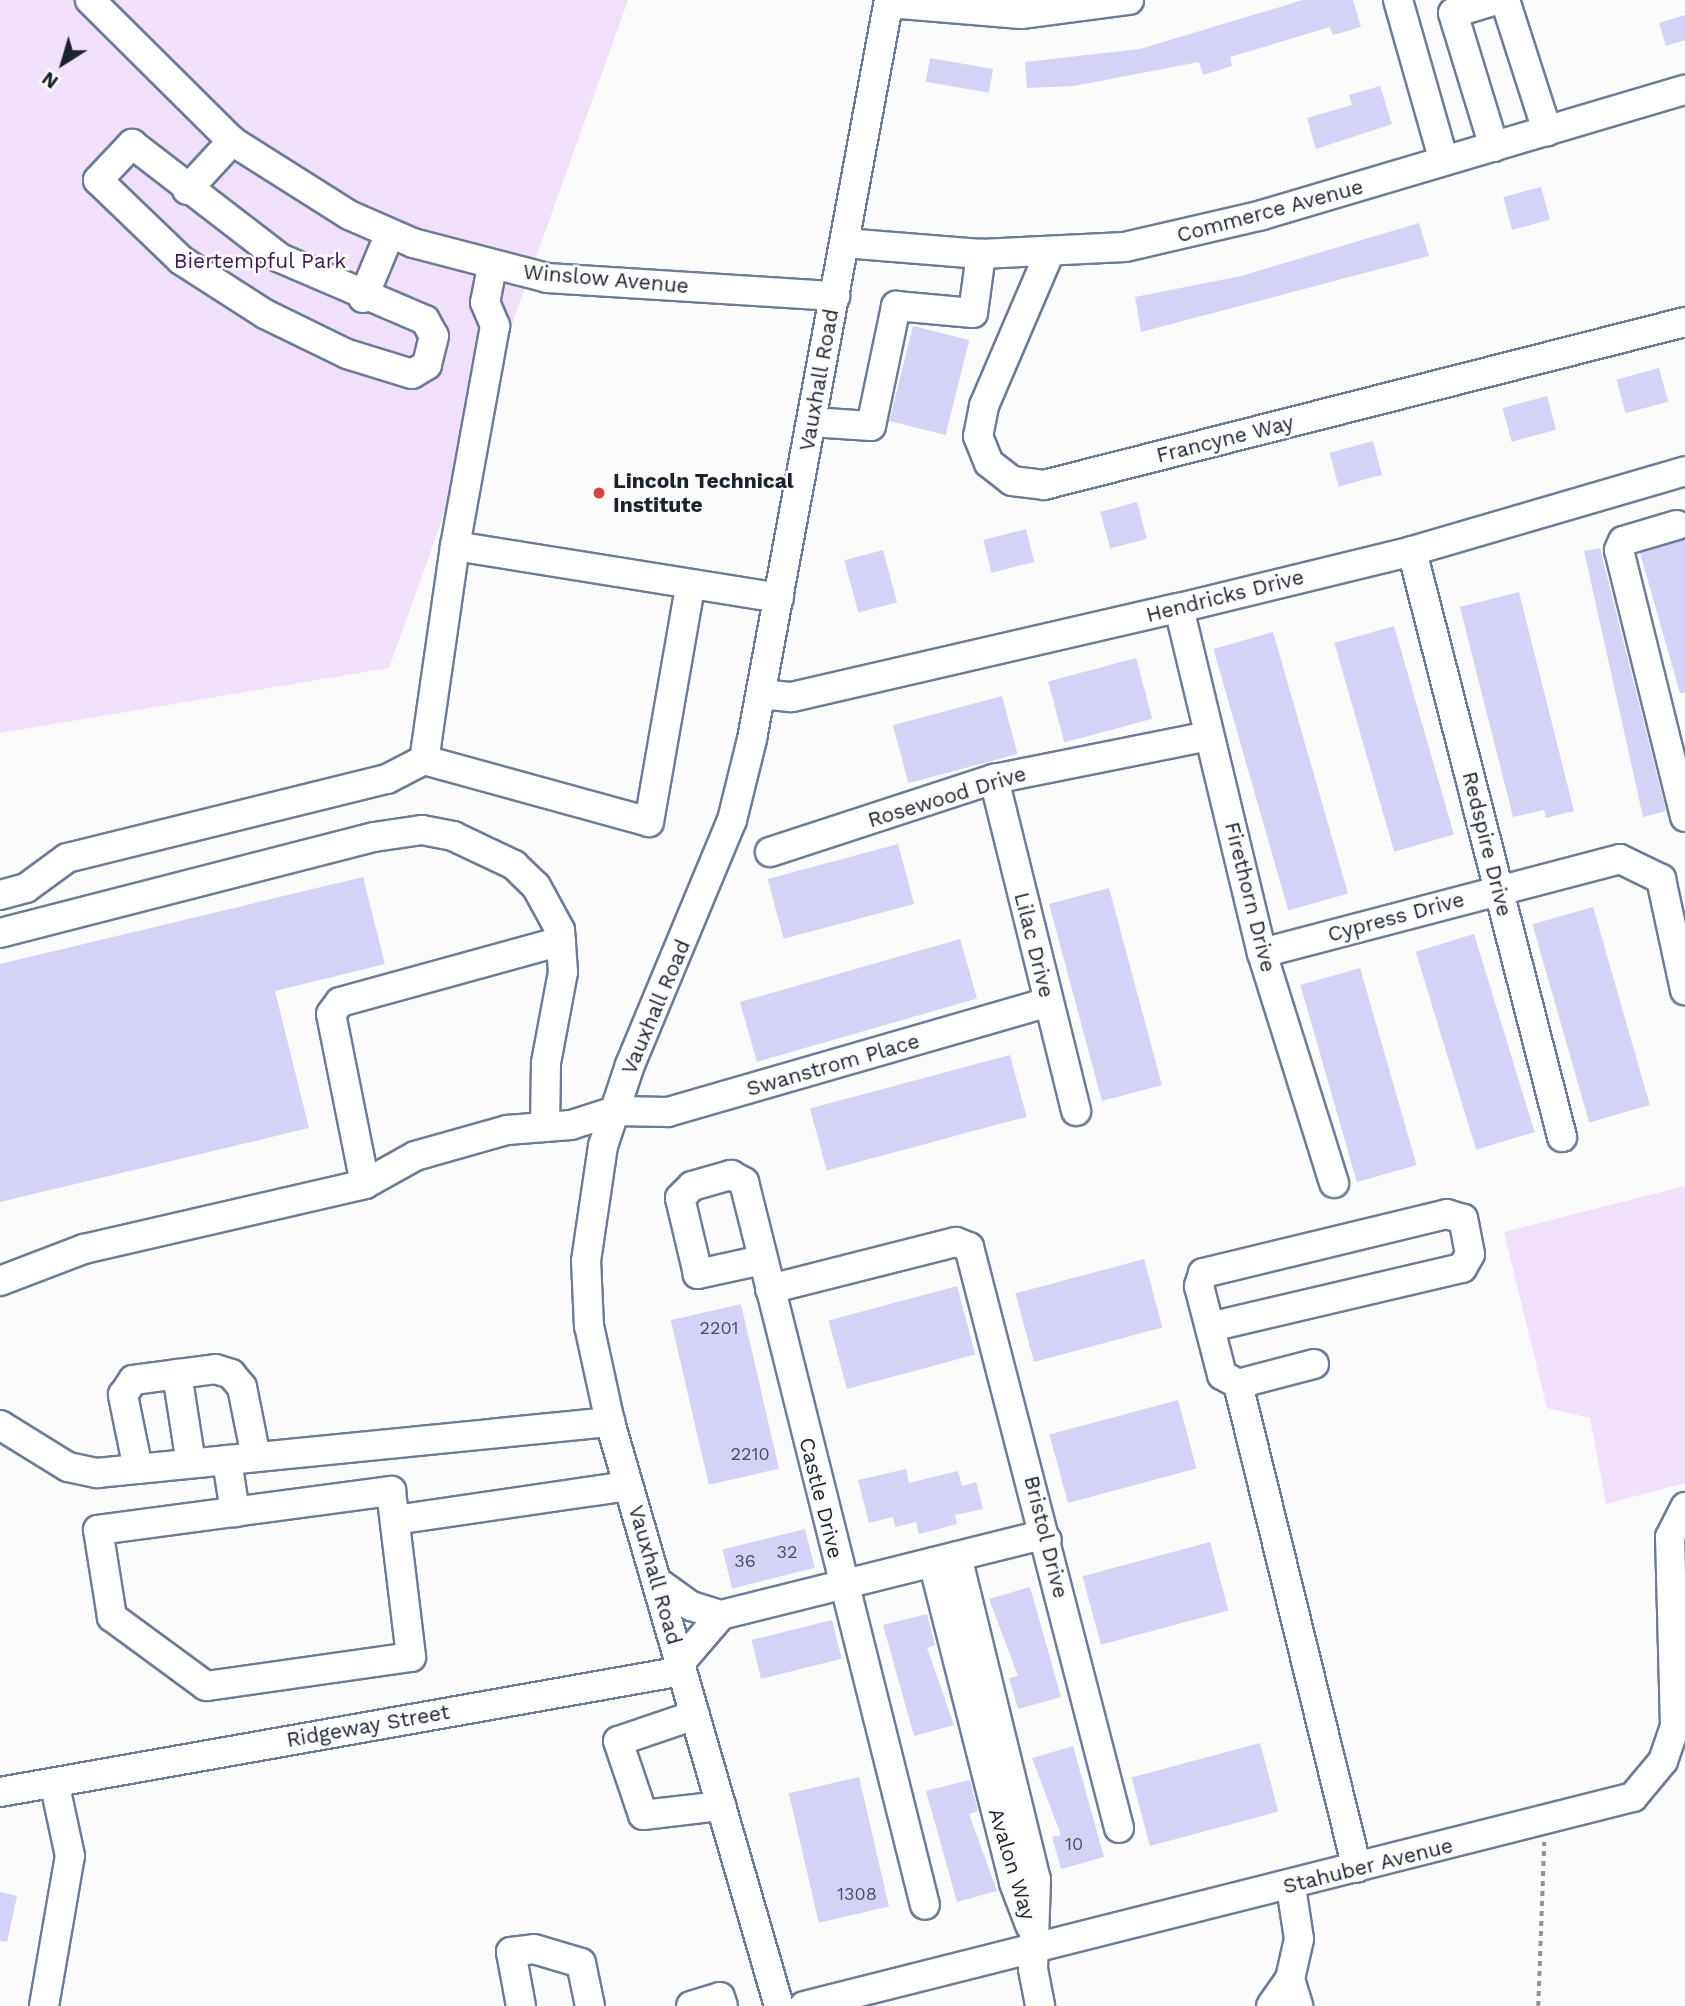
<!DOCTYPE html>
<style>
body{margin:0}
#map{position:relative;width:1685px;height:2006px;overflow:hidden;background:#fbfbfb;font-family:"Work Sans",sans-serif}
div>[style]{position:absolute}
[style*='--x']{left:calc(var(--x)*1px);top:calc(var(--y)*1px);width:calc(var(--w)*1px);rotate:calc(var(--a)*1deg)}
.green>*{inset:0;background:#f0e0fa}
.building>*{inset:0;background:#d4d2f6;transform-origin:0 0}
.path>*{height:3.5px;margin-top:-1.75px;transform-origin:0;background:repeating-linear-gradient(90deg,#8f9298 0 5px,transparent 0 10px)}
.roads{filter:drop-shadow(2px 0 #6c7b98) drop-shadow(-2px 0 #6c7b98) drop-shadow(0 2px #6c7b98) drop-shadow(0 -2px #6c7b98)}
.minor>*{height:28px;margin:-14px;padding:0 14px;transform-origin:14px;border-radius:14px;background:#fff}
.dots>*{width:19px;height:19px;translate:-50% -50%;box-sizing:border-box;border:4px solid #fbfbfb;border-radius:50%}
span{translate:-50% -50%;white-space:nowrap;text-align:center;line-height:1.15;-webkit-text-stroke:5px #fbfbfb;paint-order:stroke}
.number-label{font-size:18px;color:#4a4f61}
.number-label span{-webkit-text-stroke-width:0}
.street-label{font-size:21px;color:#1c232f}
.park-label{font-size:21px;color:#3d1a50}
.poi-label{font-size:21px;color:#1c232f;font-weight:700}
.left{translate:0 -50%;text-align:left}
.north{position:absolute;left:28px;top:28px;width:70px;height:70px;-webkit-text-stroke:5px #fbfbfb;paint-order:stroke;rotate:217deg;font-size:19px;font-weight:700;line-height:28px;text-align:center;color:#1c232f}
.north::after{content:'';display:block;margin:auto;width:24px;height:32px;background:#1c232f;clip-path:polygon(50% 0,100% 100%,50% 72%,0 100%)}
</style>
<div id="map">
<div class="green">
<div style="clip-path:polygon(0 0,628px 0,389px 668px,0 733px)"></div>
<div style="clip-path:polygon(1685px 1186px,1685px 1483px,1606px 1504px,1590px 1418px,1547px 1408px,1504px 1232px)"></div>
</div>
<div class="building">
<div style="clip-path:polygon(1303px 0,1353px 0,1361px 27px,1333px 35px,1330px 27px,1230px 57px,1232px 66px,1203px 75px,1199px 62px,1074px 86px,1027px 88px,1025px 62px,1140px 49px)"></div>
<div style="clip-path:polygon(1685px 15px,1685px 40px,1666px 46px,1659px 23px)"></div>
<div style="left:930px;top:58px;width:64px;height:24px;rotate:10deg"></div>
<div style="clip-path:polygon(1380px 86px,1392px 124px,1316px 149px,1307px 118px,1352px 105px,1349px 95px)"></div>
<div style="left:1541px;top:187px;width:34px;height:39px;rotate:75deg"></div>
<div style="clip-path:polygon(1419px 223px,1429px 256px,1141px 332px,1135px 297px,1241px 276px)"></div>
<div style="left:913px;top:326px;width:58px;height:98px;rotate:14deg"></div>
<div style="left:1659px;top:368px;width:35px;height:44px;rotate:75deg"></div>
<div style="left:1547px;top:396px;width:35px;height:46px;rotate:75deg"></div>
<div style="left:1373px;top:441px;width:35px;height:45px;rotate:75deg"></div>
<div style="left:1137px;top:502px;width:38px;height:38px;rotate:75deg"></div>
<div style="left:1026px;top:529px;width:34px;height:44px;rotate:76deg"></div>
<div style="clip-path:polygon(1685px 539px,1685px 693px,1680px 693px,1640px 553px)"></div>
<div style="clip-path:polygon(1600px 548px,1666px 811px,1643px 817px,1584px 551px)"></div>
<div style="left:883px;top:550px;width:54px;height:40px;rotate:75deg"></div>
<div style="clip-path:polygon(1519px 592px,1574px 811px,1546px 818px,1544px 810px,1513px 817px,1460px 607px)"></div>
<div style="left:1394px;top:626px;width:217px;height:62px;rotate:74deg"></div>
<div style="left:1273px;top:632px;width:272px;height:62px;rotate:74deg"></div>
<div style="left:1136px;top:658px;width:63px;height:91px;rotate:75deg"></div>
<div style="left:1002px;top:696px;width:60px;height:113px;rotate:75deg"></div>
<div style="left:898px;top:844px;width:62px;height:135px;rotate:75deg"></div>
<div style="clip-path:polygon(363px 877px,385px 964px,275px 991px,309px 1128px,0 1202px,0 964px)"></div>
<div style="left:1109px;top:888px;width:204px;height:62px;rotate:75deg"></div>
<div style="left:1593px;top:907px;width:206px;height:63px;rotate:74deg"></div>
<div style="left:1474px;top:934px;width:207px;height:61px;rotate:73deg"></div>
<div style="left:960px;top:939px;width:62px;height:229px;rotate:74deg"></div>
<div style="left:1360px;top:968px;width:205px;height:62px;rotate:74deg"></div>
<div style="left:1010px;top:1055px;width:64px;height:207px;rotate:75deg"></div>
<div style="left:1144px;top:1259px;width:71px;height:133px;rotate:75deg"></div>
<div style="left:957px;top:1286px;width:71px;height:133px;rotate:75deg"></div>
<div style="left:741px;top:1304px;width:169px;height:72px;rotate:77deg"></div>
<div style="left:1178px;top:1400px;width:71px;height:133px;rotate:75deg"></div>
<div style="clip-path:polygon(906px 1469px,909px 1483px,958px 1471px,962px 1486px,976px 1482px,983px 1509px,955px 1515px,957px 1524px,919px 1534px,916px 1522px,895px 1527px,893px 1517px,869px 1523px,858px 1480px)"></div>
<div style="left:805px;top:1529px;width:40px;height:85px;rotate:76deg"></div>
<div style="left:1210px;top:1542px;width:71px;height:132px;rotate:75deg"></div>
<div style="clip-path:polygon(1030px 1587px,1061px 1697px,1018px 1709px,1009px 1678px,1018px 1676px,989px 1599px)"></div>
<div style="clip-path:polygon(927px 1614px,935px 1645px,927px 1648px,954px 1725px,914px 1736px,883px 1625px)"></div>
<div style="left:832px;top:1620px;width:40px;height:83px;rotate:76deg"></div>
<div style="left:1260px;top:1743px;width:71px;height:133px;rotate:75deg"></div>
<div style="clip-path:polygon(1073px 1746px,1104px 1857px,1061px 1869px,1052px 1837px,1061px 1835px,1032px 1758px)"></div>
<div style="left:859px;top:1777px;width:133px;height:72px;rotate:77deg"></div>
<div style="clip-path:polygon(970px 1780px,978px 1811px,969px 1814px,997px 1891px,957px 1902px,926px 1791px)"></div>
<div style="clip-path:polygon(0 1892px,17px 1896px,7px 1942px,0 1941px)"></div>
</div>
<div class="path">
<div style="--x:1538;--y:2006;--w:164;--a:-87.9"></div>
</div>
<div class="roads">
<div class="minor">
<div style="--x:90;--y:0;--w:200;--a:44.8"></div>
<div style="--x:232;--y:141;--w:138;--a:32.3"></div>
<div style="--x:349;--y:215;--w:70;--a:23.6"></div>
<div style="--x:413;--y:243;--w:138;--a:14.6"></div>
<div style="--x:547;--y:278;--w:289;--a:3.6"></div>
<div style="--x:1398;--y:0;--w:167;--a:74.1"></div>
<div style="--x:1505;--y:0;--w:138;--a:72.2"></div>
<div style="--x:889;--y:3;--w:132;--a:4.8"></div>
<div style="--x:1021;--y:14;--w:109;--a:-7.4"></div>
<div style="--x:132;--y:144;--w:187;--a:37.6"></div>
<div style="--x:280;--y:258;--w:158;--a:23.2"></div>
<div style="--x:425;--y:320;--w:18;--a:61"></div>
<div style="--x:434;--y:336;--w:30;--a:104"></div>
<div style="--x:427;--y:365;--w:17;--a:149"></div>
<div style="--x:412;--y:374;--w:68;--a:-162.9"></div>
<div style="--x:347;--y:354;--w:91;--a:-154"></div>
<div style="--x:265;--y:314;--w:100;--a:-147.3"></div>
<div style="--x:181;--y:260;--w:115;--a:-136.1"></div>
<div style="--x:98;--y:180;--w:50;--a:-46.6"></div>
<div style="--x:1494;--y:147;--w:140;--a:-107"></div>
<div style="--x:1453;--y:13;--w:45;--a:-16.8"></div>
<div style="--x:187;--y:190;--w:67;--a:-47.4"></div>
<div style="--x:844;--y:243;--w:137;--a:4.6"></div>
<div style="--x:981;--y:254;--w:144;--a:-2.8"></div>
<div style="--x:1125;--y:247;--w:141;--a:-13.1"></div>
<div style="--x:1262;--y:215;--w:441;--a:-16.5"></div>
<div style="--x:1049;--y:254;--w:165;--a:113.2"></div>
<div style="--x:984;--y:406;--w:31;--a:101"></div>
<div style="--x:978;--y:436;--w:29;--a:68"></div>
<div style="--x:989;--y:463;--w:29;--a:38"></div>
<div style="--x:1012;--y:481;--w:32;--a:7"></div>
<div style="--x:1044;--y:485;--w:661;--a:-14.27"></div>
<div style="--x:492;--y:267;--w:36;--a:101"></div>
<div style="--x:485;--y:302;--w:26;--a:67"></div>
<div style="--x:495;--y:326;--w:224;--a:100.3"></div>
<div style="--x:455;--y:546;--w:328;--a:9.1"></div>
<div style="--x:363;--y:298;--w:70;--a:-67.4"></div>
<div style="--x:811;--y:422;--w:60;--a:3.8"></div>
<div style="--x:871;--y:426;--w:123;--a:-78.2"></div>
<div style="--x:896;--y:306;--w:77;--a:5.2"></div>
<div style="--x:973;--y:313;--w:60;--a:-82.3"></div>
<div style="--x:1677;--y:525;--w:56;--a:163.5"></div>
<div style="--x:1623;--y:541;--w:10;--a:114"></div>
<div style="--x:1619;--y:550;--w:275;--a:76.1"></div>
<div style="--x:455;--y:546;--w:216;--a:98.2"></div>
<div style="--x:424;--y:760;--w:233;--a:15.4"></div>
<div style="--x:649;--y:822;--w:240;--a:-80.1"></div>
<div style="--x:1412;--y:551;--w:605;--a:75.64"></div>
<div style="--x:1179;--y:608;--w:355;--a:76.5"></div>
<div style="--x:1262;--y:953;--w:241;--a:72.6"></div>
<div style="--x:761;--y:694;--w:31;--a:6"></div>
<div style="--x:792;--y:697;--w:397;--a:-13"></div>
<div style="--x:1179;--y:608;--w:240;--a:-13.7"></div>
<div style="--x:1412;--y:551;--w:284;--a:-16.3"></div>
<div style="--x:994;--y:779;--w:342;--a:76.1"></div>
<div style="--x:770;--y:852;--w:236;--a:-18.1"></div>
<div style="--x:994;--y:779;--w:219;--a:-11.3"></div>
<div style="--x:0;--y:895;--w:27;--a:-15"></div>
<div style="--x:26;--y:888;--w:51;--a:-36.2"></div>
<div style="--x:67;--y:858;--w:330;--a:-13.9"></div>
<div style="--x:387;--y:779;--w:42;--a:-27.2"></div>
<div style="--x:0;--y:933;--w:386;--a:-14.4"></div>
<div style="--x:374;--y:837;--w:49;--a:-8.3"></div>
<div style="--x:422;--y:830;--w:32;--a:11"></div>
<div style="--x:453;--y:836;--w:68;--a:25.4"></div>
<div style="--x:514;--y:865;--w:30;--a:44"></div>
<div style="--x:536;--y:886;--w:50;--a:61.4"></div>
<div style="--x:560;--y:930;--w:42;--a:85.9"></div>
<div style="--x:563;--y:972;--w:93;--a:100.6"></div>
<div style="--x:546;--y:1063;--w:64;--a:90.9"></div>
<div style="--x:1262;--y:953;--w:370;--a:-14.7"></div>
<div style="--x:1620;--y:859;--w:46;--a:26"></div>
<div style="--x:1661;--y:879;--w:114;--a:77.8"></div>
<div style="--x:365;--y:1184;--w:173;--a:-101.3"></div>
<div style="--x:331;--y:1014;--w:15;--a:-53"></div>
<div style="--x:340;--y:1002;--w:229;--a:-15.4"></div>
<div style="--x:762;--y:1260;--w:66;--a:167.7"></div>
<div style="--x:698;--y:1274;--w:78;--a:-103.3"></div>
<div style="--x:680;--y:1198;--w:17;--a:-45"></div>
<div style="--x:692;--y:1186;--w:41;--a:-15.8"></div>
<div style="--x:731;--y:1175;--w:15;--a:28"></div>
<div style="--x:744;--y:1182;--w:745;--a:75.95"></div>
<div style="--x:0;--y:1281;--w:90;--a:-20.9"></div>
<div style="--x:84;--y:1249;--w:288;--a:-13"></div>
<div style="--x:365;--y:1184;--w:57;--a:-29.2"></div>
<div style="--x:415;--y:1156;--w:96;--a:-15.8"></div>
<div style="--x:507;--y:1130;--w:64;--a:-4.5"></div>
<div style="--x:571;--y:1125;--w:46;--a:-17.7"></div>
<div style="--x:615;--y:1111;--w:53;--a:1.1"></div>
<div style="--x:668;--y:1112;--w:396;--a:-16.1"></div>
<div style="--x:770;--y:1289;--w:192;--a:-14.2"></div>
<div style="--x:956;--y:1242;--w:14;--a:21"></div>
<div style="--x:969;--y:1247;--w:600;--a:75.52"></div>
<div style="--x:1210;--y:1327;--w:259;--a:-13.2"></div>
<div style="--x:1462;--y:1268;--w:16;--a:-60"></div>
<div style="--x:1470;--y:1254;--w:36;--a:-101"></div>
<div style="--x:1463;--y:1219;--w:17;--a:-163"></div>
<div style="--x:1447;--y:1214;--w:251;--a:166.4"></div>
<div style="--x:1203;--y:1273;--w:14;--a:107"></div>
<div style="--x:1199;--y:1286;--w:92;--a:75.5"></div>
<div style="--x:1222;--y:1375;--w:18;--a:29"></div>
<div style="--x:1314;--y:1364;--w:79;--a:165.3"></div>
<div style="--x:1238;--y:1384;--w:498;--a:76.2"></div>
<div style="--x:177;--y:1374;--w:90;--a:81.1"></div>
<div style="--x:0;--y:1425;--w:80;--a:31.7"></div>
<div style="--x:68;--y:1467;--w:30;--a:12"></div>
<div style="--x:97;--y:1473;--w:516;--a:-5.68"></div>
<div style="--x:227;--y:1460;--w:53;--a:81.3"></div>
<div style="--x:138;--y:1469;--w:76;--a:-101.5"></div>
<div style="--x:123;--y:1395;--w:18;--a:-56"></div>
<div style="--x:133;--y:1380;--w:83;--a:-7.6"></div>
<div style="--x:215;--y:1369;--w:17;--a:17"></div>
<div style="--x:231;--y:1374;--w:17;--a:50"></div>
<div style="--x:242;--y:1387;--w:71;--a:78.7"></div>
<div style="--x:391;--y:1491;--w:167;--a:83.1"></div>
<div style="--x:411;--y:1657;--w:207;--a:171.9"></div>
<div style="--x:206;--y:1686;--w:117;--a:-143.7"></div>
<div style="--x:112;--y:1617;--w:88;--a:-99.1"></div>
<div style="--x:98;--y:1530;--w:296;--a:-7.6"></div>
<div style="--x:395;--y:1520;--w:236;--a:-8.3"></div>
<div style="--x:957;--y:1556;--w:333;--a:76.3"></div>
<div style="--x:1036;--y:1879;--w:90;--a:91.9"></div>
<div style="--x:1033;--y:1969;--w:38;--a:79"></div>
<div style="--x:933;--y:1562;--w:331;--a:75.8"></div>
<div style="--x:1014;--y:1883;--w:45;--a:69.1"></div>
<div style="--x:659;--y:1583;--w:39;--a:36"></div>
<div style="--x:691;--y:1606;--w:31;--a:17"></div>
<div style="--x:680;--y:1663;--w:63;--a:-49.5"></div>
<div style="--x:721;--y:1615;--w:323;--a:-14"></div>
<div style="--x:1034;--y:1537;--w:13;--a:13"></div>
<div style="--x:695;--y:1715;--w:81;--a:161.3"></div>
<div style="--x:618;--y:1741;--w:78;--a:71.3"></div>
<div style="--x:643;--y:1815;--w:79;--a:-6.6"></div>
<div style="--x:0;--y:1792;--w:693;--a:-10.06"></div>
<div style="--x:1290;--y:1979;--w:28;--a:73"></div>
<div style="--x:44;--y:2006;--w:152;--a:-80.2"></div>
<div style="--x:70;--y:1856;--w:72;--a:-102.1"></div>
<div style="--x:521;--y:2006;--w:55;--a:-100.5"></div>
<div style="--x:511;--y:1952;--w:23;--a:-7"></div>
<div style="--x:534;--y:1949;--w:49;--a:16.6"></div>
<div style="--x:581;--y:1963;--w:44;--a:78.2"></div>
<div style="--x:691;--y:2006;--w:30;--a:-17"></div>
<div style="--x:720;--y:1997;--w:9;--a:72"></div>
<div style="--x:779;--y:2006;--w:608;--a:-106.14"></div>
<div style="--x:610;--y:1422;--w:98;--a:-102.3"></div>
<div style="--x:589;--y:1326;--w:65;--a:-92.6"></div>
<div style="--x:586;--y:1261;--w:116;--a:-81.6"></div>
<div style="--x:603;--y:1146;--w:85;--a:-71.6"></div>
<div style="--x:630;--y:1065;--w:265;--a:-67.4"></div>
<div style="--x:732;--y:820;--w:83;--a:-76.1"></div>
<div style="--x:752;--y:739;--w:752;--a:-79.5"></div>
<div style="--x:804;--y:2006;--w:855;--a:-14.15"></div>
<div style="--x:1633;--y:1797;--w:47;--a:-50.2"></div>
<div style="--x:1663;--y:1761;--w:37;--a:-71"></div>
<div style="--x:1675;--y:1726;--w:189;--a:-91.5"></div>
<div style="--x:1670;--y:1537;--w:34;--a:-63"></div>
<div style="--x:1271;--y:2006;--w:33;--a:-55"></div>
<div style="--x:1290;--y:1979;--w:41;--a:-77.3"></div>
<div style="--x:1299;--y:1939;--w:53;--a:-98.7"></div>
</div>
</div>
<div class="dots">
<div style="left:599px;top:493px;background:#d44544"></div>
</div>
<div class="number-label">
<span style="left:719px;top:1328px">2201</span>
<span style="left:750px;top:1454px">2210</span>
<span style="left:787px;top:1552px">32</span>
<span style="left:745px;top:1561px">36</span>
<span style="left:1074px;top:1844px">10</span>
<span style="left:857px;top:1894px">1308</span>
</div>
<div class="street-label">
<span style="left:1270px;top:211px;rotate:-15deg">Commerce Avenue</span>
<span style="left:606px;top:279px;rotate:5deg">Winslow Avenue</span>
<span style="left:819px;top:380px;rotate:-80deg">Vauxhall Road</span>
<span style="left:1225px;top:439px;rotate:-14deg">Francyne Way</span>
<span style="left:1225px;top:596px;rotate:-14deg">Hendricks Drive</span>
<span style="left:947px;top:797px;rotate:-17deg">Rosewood Drive</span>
<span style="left:1487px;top:844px;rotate:76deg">Redspire Drive</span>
<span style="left:1250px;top:897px;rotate:76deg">Firethorn Drive</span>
<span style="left:1396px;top:917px;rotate:-15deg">Cypress Drive</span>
<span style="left:1034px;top:945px;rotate:76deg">Lilac Drive</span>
<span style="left:656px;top:1007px;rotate:-67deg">Vauxhall Road</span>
<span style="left:833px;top:1065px;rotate:-16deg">Swanstrom Place</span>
<span style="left:821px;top:1498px;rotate:76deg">Castle Drive</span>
<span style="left:1046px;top:1537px;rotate:76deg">Bristol Drive</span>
<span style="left:655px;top:1575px;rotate:74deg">Vauxhall Road</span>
<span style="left:368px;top:1726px;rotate:-10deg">Ridgeway Street</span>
<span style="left:1012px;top:1864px;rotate:73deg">Avalon Way</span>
<span style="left:1368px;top:1866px;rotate:-14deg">Stahuber Avenue</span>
</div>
<div class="park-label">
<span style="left:260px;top:261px">Biertempful Park</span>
</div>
<div class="poi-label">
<span class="left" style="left:613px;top:493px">Lincoln Technical<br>Institute</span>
</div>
<div class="north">N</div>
</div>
